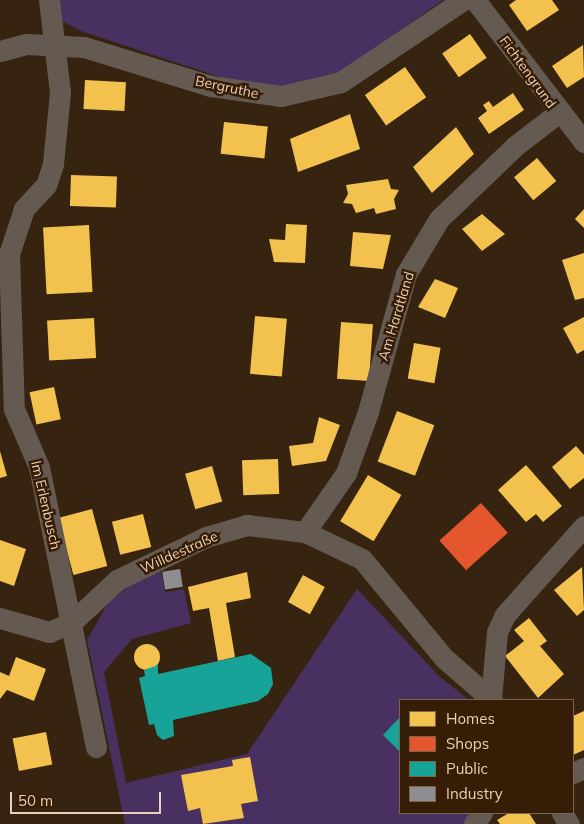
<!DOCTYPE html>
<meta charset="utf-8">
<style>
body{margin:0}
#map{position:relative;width:584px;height:824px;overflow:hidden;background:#372410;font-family:Mulish,sans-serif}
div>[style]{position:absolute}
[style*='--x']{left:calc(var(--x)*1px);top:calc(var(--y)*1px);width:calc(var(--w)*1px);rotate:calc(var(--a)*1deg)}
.green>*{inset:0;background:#483161}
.homes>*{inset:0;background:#f2c14e;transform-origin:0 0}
.round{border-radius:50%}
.shops>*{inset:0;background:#e4572e;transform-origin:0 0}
.public>*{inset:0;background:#17a398}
.industry>*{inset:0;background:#8d8d92;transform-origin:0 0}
.minor>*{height:21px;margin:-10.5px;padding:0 10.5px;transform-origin:10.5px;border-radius:10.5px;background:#645a51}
span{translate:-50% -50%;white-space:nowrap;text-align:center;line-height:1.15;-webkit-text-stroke:5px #361d06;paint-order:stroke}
.street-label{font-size:14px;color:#ebcfb9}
.legend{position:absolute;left:399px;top:699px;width:175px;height:115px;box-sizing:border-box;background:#361d06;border:1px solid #7e644e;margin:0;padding:6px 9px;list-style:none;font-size:15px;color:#ebcfb9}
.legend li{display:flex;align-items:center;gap:10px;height:25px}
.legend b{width:25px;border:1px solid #7e644e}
.scale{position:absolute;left:10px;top:792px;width:151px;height:22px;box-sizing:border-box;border:2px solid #ebcfb9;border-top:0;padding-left:6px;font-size:15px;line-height:18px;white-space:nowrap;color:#ebcfb9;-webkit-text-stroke:4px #361d06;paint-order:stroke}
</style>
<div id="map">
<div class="green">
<div style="clip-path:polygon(55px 0,443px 0,337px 75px,259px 90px,81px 31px,62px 21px)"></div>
<div style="clip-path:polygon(161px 571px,165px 592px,184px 589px,191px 623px,132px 639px,104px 672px,126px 783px,247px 754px,357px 589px,440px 677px,469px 700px,400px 700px,400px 813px,495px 813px,482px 824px,125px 824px,87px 640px,108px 603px,128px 587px)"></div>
</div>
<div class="homes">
<div style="clip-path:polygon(516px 0,552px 0,559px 10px,527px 31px,509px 5px)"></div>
<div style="left:470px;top:34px;width:29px;height:34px;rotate:55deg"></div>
<div style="clip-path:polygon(583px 45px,584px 77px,567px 88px,552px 66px)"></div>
<div style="left:405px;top:67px;width:37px;height:49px;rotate:55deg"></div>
<div style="left:85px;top:80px;width:41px;height:29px;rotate:3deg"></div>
<div style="clip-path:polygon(513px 93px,524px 110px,489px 134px,478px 118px,487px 111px,483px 105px,489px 101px,493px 107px)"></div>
<div style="clip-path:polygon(350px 114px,360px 149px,298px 172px,290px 139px)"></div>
<div style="left:224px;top:122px;width:44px;height:32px;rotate:6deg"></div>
<div style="clip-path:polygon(456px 127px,474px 154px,432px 193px,413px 167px)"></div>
<div style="left:537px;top:158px;width:30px;height:30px;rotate:50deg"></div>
<div style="left:71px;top:175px;width:46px;height:31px;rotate:2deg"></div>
<div style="clip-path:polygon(388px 179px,391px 189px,399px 190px,394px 199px,396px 209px,376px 214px,374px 208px,356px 213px,352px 204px,343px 203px,348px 194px,346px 185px)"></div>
<div style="clip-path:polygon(584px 209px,584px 228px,575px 219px)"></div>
<div style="clip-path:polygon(482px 214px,505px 234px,482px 251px,462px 229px)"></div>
<div style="clip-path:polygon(286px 224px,307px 225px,305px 263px,274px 262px,269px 239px,285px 240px)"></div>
<div style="left:89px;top:225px;width:67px;height:46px;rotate:87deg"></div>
<div style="clip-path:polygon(353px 232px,391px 235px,383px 269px,350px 266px)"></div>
<div style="clip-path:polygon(584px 253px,584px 298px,575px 300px,562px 260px)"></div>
<div style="clip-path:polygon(435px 279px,458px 288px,445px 318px,418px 307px)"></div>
<div style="left:255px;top:316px;width:32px;height:58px;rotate:5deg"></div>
<div style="clip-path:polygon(584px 317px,584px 350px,577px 354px,563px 328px)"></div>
<div style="left:94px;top:318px;width:40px;height:47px;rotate:87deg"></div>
<div style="left:341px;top:322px;width:32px;height:57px;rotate:4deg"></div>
<div style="left:414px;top:343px;width:27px;height:36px;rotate:10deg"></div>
<div style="left:54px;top:387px;width:33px;height:25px;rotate:78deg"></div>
<div style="left:397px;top:411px;width:40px;height:54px;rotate:21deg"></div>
<div style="clip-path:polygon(319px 417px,340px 425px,326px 461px,292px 466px,289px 446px,313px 443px)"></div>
<div style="clip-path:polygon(576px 446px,584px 455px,584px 478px,570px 489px,552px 467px)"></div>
<div style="clip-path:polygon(0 451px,7px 476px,0 478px)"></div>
<div style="left:278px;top:459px;width:35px;height:36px;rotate:88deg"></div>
<div style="clip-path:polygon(526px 465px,562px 506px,543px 522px,536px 514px,526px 522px,498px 490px)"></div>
<div style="left:212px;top:466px;width:37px;height:28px;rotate:74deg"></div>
<div style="left:368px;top:475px;width:39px;height:54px;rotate:31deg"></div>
<div style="left:92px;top:509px;width:59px;height:35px;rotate:75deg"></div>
<div style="left:143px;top:514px;width:34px;height:32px;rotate:76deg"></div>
<div style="clip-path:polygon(0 540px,26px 549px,14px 586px,0 581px)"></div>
<div style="clip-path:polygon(582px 567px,584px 610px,577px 616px,554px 590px)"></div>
<div style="clip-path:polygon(247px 572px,251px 598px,226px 603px,235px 657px,218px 661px,209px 608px,193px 611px,188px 587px)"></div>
<div style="left:303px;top:575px;width:25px;height:31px;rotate:29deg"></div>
<div style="clip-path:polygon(529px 618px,547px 641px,540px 646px,564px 674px,538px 698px,505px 656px,524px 641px,514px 630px)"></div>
<div class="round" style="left:134px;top:644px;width:26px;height:26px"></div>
<div style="clip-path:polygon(16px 657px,46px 669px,34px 701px,7px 690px,0 699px,0 672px,9px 676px)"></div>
<div style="clip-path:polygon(584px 711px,584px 750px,573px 755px,573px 716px)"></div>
<div style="left:46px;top:732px;width:33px;height:34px;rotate:79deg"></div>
<div style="clip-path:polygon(250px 757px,258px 801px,241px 804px,244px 818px,203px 824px,200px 808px,188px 811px,181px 775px,233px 766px,232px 760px)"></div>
<div style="clip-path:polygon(509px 813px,529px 813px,536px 824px,500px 824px,497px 820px)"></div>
</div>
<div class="shops">
<div style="left:481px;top:503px;width:40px;height:56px;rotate:48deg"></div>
</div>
<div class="public">
<div style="clip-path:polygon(251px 654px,271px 668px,273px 684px,268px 694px,258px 701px,173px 720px,174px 736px,163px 740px,157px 735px,154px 724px,149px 725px,139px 678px,145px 676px,144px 670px,158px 665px,158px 674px)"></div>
<div style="clip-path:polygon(400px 717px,400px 752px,383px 735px)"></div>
</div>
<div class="industry">
<div style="left:180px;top:569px;width:18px;height:18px;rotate:81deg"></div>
</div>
<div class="minor">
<div style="--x:49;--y:0;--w:93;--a:83.2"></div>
<div style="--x:60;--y:92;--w:72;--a:95.6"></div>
<div style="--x:53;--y:164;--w:22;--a:108"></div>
<div style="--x:46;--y:185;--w:33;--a:133"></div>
<div style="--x:24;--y:209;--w:47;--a:108.4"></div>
<div style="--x:9;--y:254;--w:155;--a:88.2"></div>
<div style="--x:14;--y:409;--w:63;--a:66.7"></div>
<div style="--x:39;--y:467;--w:286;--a:78.5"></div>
<div style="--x:475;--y:0;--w:179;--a:52.5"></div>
<div style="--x:0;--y:51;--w:27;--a:-15"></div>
<div style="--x:26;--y:44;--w:58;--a:3"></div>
<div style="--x:84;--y:47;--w:133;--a:17.1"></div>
<div style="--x:211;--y:86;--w:71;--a:8.1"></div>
<div style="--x:281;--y:96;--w:62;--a:-13.1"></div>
<div style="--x:341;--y:82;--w:147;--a:-33.9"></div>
<div style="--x:305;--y:532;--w:72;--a:-55.2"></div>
<div style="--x:346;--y:473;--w:65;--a:-70.2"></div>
<div style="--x:368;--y:412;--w:143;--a:-74.6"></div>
<div style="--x:406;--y:274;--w:64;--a:-59"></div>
<div style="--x:439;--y:219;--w:105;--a:-43.8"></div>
<div style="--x:515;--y:146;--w:54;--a:-37.5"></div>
<div style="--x:0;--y:618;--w:51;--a:15.9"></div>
<div style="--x:49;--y:632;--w:25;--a:-23"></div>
<div style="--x:72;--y:622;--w:62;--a:-43"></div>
<div style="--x:117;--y:580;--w:99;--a:-25.8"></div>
<div style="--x:206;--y:537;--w:43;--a:-16.3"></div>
<div style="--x:247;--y:525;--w:58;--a:6.9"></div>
<div style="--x:305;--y:532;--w:63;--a:25.3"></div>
<div style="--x:362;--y:559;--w:129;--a:50.4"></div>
<div style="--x:444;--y:658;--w:64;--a:41.2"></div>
<div style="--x:491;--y:698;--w:66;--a:-84.8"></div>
<div style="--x:497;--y:632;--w:19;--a:-65"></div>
<div style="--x:505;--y:615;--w:119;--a:-48.4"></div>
<div style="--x:573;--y:773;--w:12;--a:-24"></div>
<div style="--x:562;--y:813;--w:13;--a:58"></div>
<div style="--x:474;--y:824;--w:14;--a:-54"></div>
</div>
<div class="street-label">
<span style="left:528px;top:72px;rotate:54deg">Fichtengrund</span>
<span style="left:227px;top:87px;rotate:12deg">Bergruthe</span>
<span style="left:396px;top:316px;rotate:-73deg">Am Hardtland</span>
<span style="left:46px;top:505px;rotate:77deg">Im Erlenbusch</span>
<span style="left:179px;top:552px;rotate:-24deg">Willdestraße</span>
</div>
<ul class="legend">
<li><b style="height:14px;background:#f2c14e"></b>Homes</li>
<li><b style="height:14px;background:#e4572e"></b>Shops</li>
<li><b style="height:14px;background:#17a398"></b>Public</li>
<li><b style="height:14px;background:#8d8d92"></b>Industry</li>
</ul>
<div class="scale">50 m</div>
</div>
